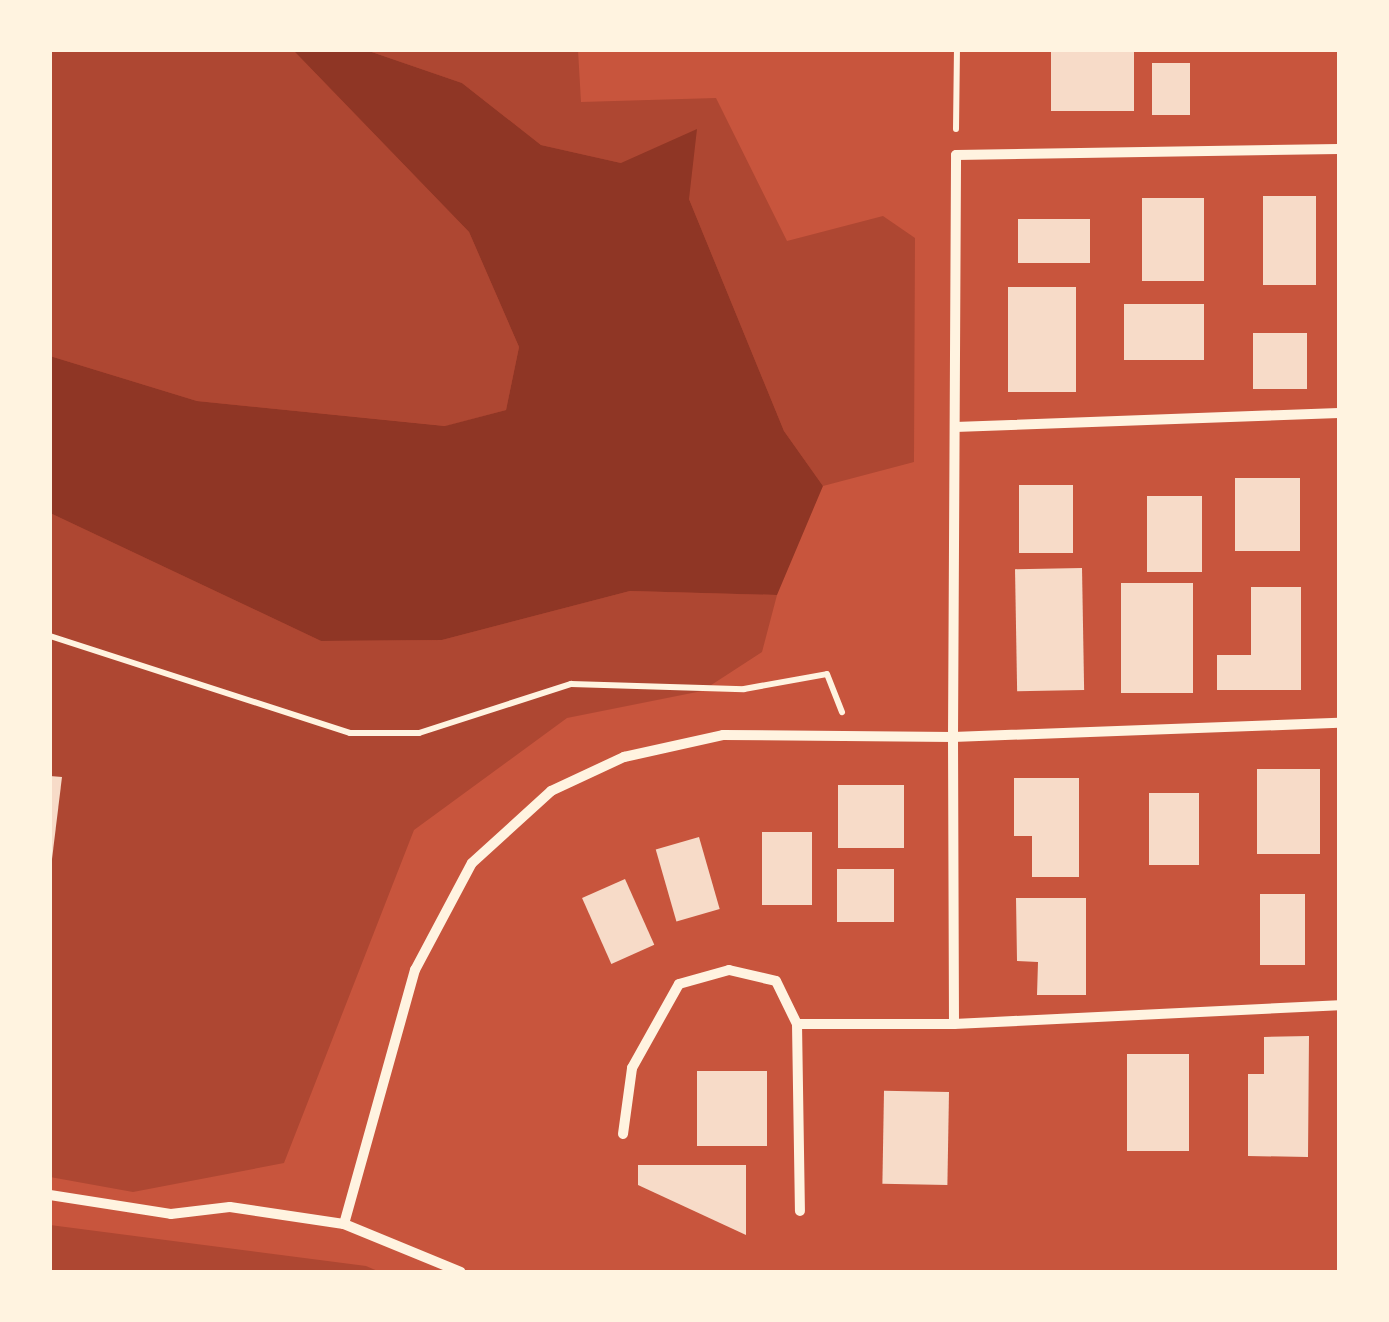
<!DOCTYPE html>
<style>
body{margin:0}
#map{position:relative;width:1389px;height:1322px;overflow:hidden;background:#c8553d;font-family:Jost,sans-serif}
div>[style]{position:absolute}
[style*='--x']{left:calc(var(--x)*1px);top:calc(var(--y)*1px);width:calc(var(--w)*1px);rotate:calc(var(--a)*1deg)}
.green>*{inset:0;background:#ae4732}
.water>*{inset:0;background:#8f3625}
.building>*{inset:0;background:#f7dbc8;transform-origin:0 0}
.path>*{height:6px;margin:-3px;padding:0 3px;transform-origin:3px;border-radius:3px;background:#fff3e0}
.minor>*{height:10px;margin:-5px;padding:0 5px;transform-origin:5px;border-radius:5px;background:#fff3e0}
span{translate:-50% -50%;white-space:nowrap;text-align:center;line-height:1.15;-webkit-text-stroke:8px #fff3e0;paint-order:stroke}
.frame{position:absolute;inset:0;border:52px solid #fff3e0;pointer-events:none}
</style>
<div id="map">
<div class="green">
<div style="clip-path:polygon(50px 50px,293px 50px,469px 232px,519px 347px,506px 410px,446px 426px,197px 401px,50px 356px)"></div>
<div style="clip-path:polygon(366px 50px,578px 50px,581px 102px,716px 98px,787px 241px,883px 216px,915px 238px,914px 462px,823px 486px,784px 431px,689px 199px,621px 163px,541px 145px,462px 83px)"></div>
<div style="clip-path:polygon(50px 513px,321px 641px,442px 640px,630px 591px,777px 595px,762px 652px,702px 691px,567px 718px,414px 830px,284px 1163px,133px 1192px,50px 1177px)"></div>
<div style="clip-path:polygon(50px 1225px,366px 1266px,380px 1272px,50px 1272px)"></div>
</div>
<div class="water">
<div style="clip-path:polygon(293px 50px,366px 50px,462px 83px,541px 145px,621px 163px,697px 129px,689px 199px,784px 431px,823px 486px,777px 595px,630px 591px,442px 640px,321px 641px,50px 513px,50px 356px,197px 401px,445px 426px,506px 410px,519px 347px,469px 232px)"></div>
</div>
<div class="building">
<div style="left:1051px;top:50px;width:83px;height:61px"></div>
<div style="left:1152px;top:63px;width:38px;height:52px"></div>
<div style="left:1263px;top:196px;width:53px;height:89px"></div>
<div style="left:1142px;top:198px;width:62px;height:83px"></div>
<div style="left:1018px;top:219px;width:72px;height:44px"></div>
<div style="left:1008px;top:287px;width:68px;height:105px"></div>
<div style="left:1124px;top:304px;width:80px;height:56px"></div>
<div style="left:1253px;top:333px;width:54px;height:56px"></div>
<div style="left:1235px;top:478px;width:65px;height:73px"></div>
<div style="left:1019px;top:485px;width:54px;height:68px"></div>
<div style="left:1147px;top:496px;width:55px;height:76px"></div>
<div style="left:1082px;top:568px;width:122px;height:67px;rotate:89deg"></div>
<div style="left:1121px;top:583px;width:72px;height:110px"></div>
<div style="clip-path:polygon(1251px 587px,1301px 587px,1301px 690px,1217px 690px,1217px 655px,1251px 655px)"></div>
<div style="left:1257px;top:769px;width:63px;height:85px"></div>
<div style="clip-path:polygon(50px 776px,62px 777px,52px 859px,50px 859px)"></div>
<div style="clip-path:polygon(1014px 778px,1079px 778px,1079px 877px,1032px 877px,1032px 836px,1014px 836px)"></div>
<div style="left:838px;top:785px;width:66px;height:63px"></div>
<div style="left:1149px;top:793px;width:50px;height:72px"></div>
<div style="left:762px;top:832px;width:50px;height:73px"></div>
<div style="left:699px;top:837px;width:75px;height:45px;rotate:74deg"></div>
<div style="left:837px;top:869px;width:57px;height:53px"></div>
<div style="left:625px;top:879px;width:72px;height:47px;rotate:66deg"></div>
<div style="left:1260px;top:894px;width:45px;height:71px"></div>
<div style="clip-path:polygon(1016px 898px,1086px 898px,1086px 995px,1037px 995px,1038px 962px,1017px 961px)"></div>
<div style="clip-path:polygon(1309px 1036px,1308px 1157px,1248px 1156px,1248px 1074px,1264px 1074px,1264px 1037px)"></div>
<div style="left:1127px;top:1054px;width:62px;height:97px"></div>
<div style="left:697px;top:1071px;width:70px;height:75px"></div>
<div style="left:949px;top:1092px;width:93px;height:65px;rotate:91deg"></div>
<div style="clip-path:polygon(638px 1165px,746px 1165px,746px 1235px,638px 1185px)"></div>
</div>
<div class="path">
<div style="--x:956;--y:129;--w:79;--a:-89.3"></div>
<div style="--x:50;--y:636;--w:315;--a:17.9"></div>
<div style="--x:350;--y:733;--w:69;--a:0"></div>
<div style="--x:419;--y:733;--w:160;--a:-17.9"></div>
<div style="--x:571;--y:684;--w:173;--a:1.7"></div>
<div style="--x:744;--y:689;--w:84;--a:-10.2"></div>
<div style="--x:827;--y:674;--w:41;--a:68.5"></div>
</div>
<div class="minor">
<div style="--x:955;--y:427;--w:384;--a:-2.1"></div>
<div style="--x:797;--y:1024;--w:157;--a:0"></div>
<div style="--x:954;--y:1024;--w:287;--a:-90.2"></div>
<div style="--x:953;--y:737;--w:386;--a:-2.1"></div>
<div style="--x:954;--y:1024;--w:385;--a:-2.8"></div>
<div style="--x:623;--y:1134;--w:67;--a:-82.2"></div>
<div style="--x:632;--y:1068;--w:96;--a:-60.8"></div>
<div style="--x:679;--y:984;--w:52;--a:-15.6"></div>
<div style="--x:729;--y:970;--w:48;--a:13.2"></div>
<div style="--x:776;--y:981;--w:48;--a:64"></div>
<div style="--x:797;--y:1024;--w:187;--a:89.1"></div>
<div style="--x:50;--y:1195;--w:122;--a:8.9"></div>
<div style="--x:171;--y:1214;--w:59;--a:-6.8"></div>
<div style="--x:230;--y:1207;--w:115;--a:8.5"></div>
<div style="--x:344;--y:1224;--w:126;--a:22.3"></div>
<div style="--x:344;--y:1224;--w:264;--a:-74.4"></div>
<div style="--x:415;--y:970;--w:121;--a:-62"></div>
<div style="--x:472;--y:863;--w:107;--a:-42.3"></div>
<div style="--x:551;--y:791;--w:81;--a:-25"></div>
<div style="--x:624;--y:757;--w:101;--a:-12.5"></div>
<div style="--x:723;--y:735;--w:230;--a:0.5"></div>
<div style="--x:953;--y:737;--w:582;--a:-89.7"></div>
<div style="--x:956;--y:155;--w:383;--a:-0.9"></div>
</div>
<div class="frame"></div>
</div>
